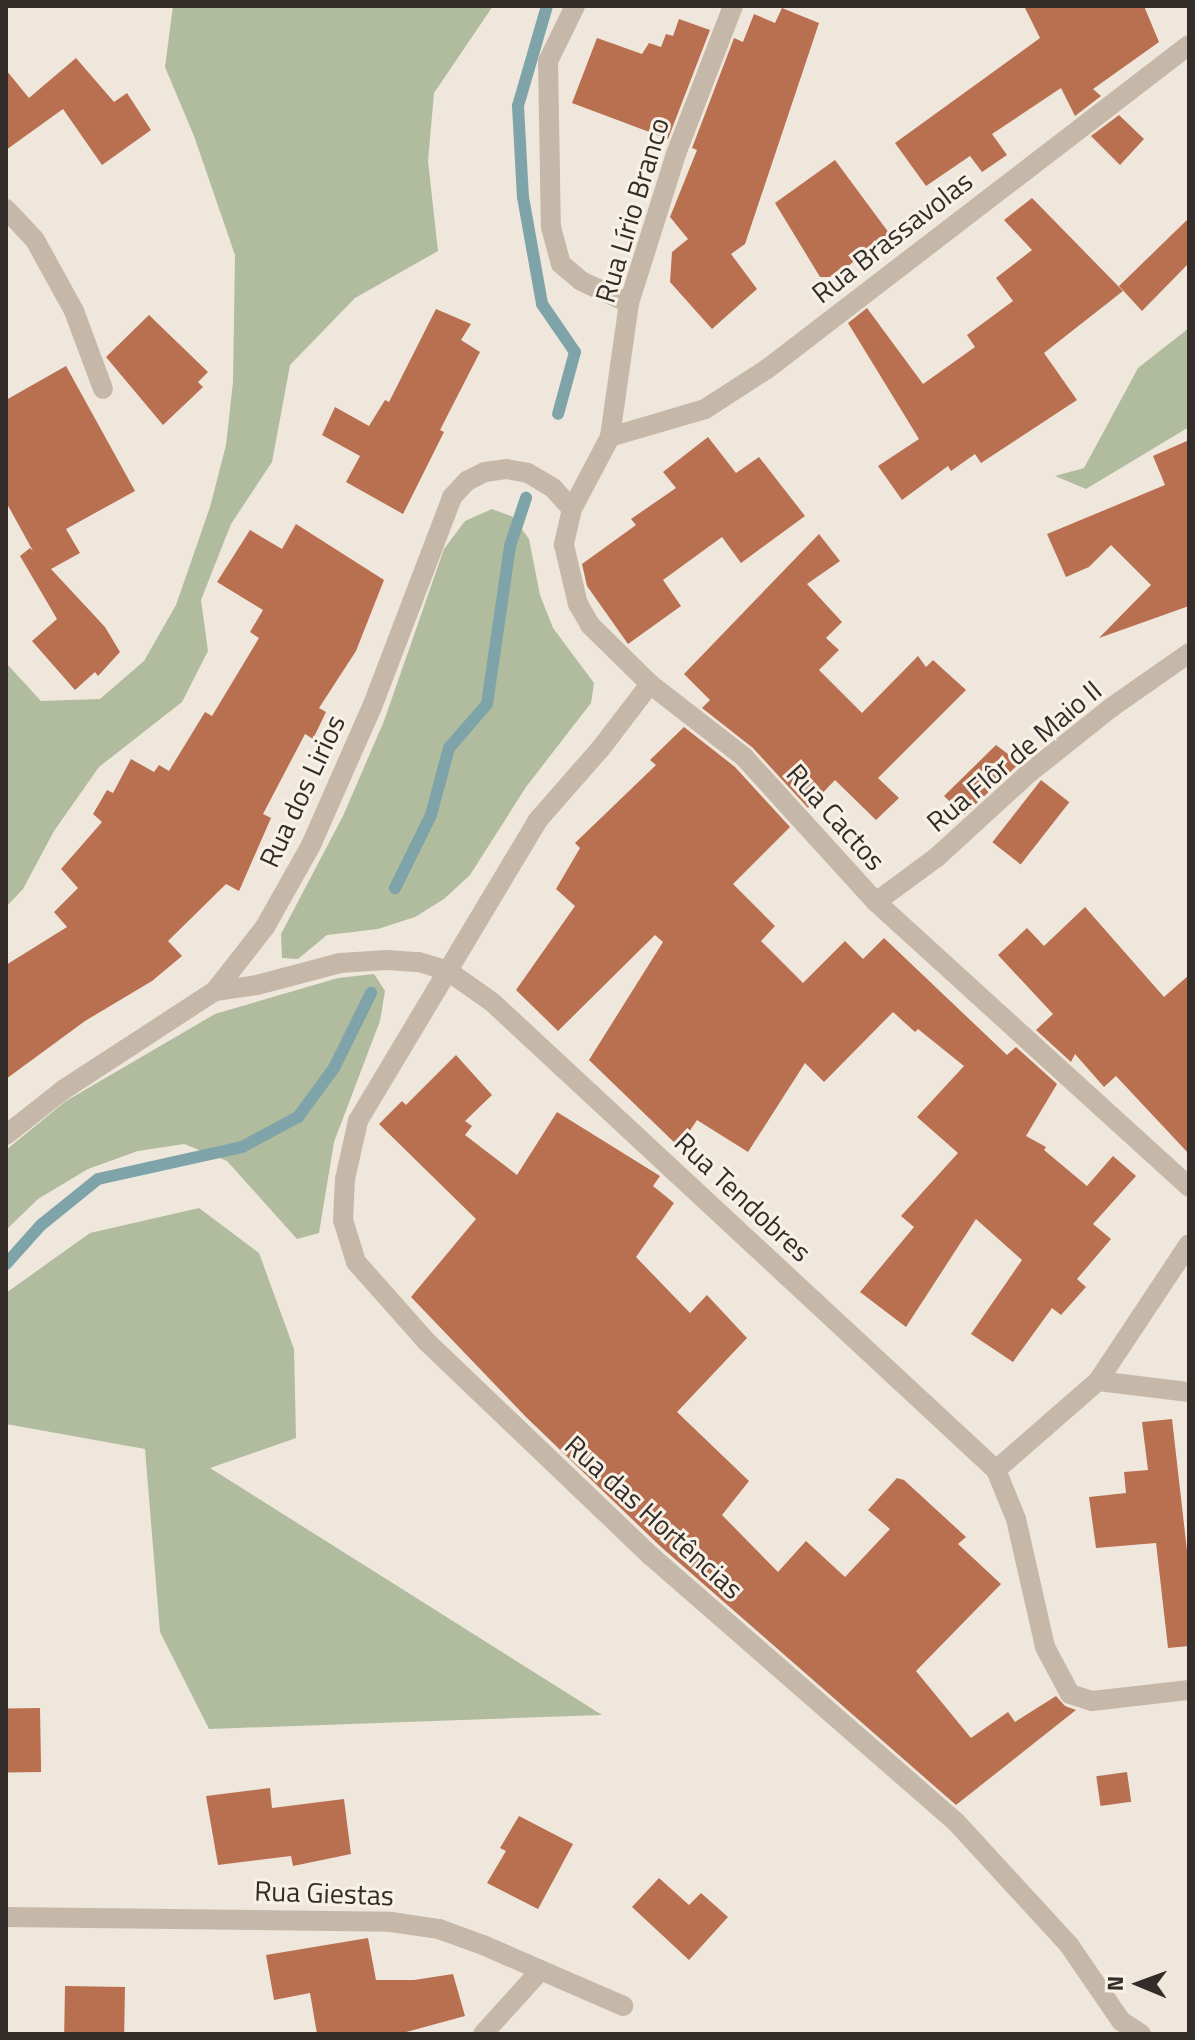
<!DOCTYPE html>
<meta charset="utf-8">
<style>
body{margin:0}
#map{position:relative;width:1195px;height:2040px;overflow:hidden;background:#efe7dc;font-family:"Titillium Web",sans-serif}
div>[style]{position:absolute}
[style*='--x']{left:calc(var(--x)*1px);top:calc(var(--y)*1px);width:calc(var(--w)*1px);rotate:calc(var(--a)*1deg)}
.green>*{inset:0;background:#b0bc9d}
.stream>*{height:12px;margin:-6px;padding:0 6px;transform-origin:6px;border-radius:6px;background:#7ea4a9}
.building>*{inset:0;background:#b97050;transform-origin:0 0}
.street>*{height:20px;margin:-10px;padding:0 10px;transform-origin:10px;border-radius:10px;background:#c6b8a9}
span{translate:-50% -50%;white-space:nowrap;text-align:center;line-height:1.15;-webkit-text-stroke:6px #f7f1e7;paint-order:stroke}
.street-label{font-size:28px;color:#342c28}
.frame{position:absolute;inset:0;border:8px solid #342c28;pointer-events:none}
.north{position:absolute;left:1099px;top:1944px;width:80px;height:80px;-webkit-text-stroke:6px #f7f1e7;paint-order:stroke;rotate:271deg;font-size:22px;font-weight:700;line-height:32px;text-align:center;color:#342c28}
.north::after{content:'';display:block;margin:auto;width:28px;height:36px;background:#342c28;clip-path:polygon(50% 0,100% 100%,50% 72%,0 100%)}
</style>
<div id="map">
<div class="green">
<div style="clip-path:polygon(173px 6px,493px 6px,434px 93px,428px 161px,438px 251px,355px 298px,290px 365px,272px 462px,231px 524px,201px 600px,208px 651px,182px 702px,99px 767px,54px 831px,23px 889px,6px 907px,6px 663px,41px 701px,100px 699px,144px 661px,176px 605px,210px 507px,226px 445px,233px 382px,235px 255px,194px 136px,165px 67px)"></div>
<div style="clip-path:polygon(1189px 328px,1189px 427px,1086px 489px,1055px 476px,1084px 468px,1138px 368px)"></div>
<div style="clip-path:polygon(492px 509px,513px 517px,529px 539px,540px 595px,553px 628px,594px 683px,591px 703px,526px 787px,470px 875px,444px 899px,415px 917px,378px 929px,327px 935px,298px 959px,282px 958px,281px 934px,343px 816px,384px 721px,444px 549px,465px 521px)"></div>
<div style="clip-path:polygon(374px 974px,385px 991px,380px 1021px,334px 1142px,319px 1233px,297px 1239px,227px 1161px,184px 1144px,138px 1151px,88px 1169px,38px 1199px,6px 1230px,6px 1150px,66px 1101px,215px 1014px,338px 978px)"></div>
<div style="clip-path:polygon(199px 1208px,259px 1253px,294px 1349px,296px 1438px,210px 1468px,602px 1715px,209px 1729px,160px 1632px,145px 1449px,6px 1424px,6px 1293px,90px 1233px)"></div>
</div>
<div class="stream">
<div style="--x:547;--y:6;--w:104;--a:106.2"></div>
<div style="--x:518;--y:106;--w:91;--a:86.9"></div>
<div style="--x:523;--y:197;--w:109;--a:79.9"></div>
<div style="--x:542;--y:304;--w:58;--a:55.5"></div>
<div style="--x:575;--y:352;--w:64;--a:105.3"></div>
<div style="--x:395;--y:888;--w:81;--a:-63.7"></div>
<div style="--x:431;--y:815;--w:69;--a:-75"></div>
<div style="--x:449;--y:748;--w:58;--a:-49.2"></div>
<div style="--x:487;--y:704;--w:160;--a:-81.7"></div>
<div style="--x:510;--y:546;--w:51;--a:-71.6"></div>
<div style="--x:6;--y:1264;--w:52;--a:-48.1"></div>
<div style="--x:41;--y:1225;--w:73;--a:-38.9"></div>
<div style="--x:98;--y:1179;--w:148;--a:-12.5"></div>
<div style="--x:242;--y:1147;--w:64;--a:-28.2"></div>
<div style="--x:298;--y:1117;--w:61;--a:-53.7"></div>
<div style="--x:334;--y:1068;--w:84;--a:-63.7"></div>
</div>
<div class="building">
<div style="clip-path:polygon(1024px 6px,1144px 6px,1159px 42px,1093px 89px,1101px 96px,1075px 116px,1061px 88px,992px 134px,1007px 155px,982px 172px,970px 156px,926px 186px,895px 143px,1040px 38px)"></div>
<div style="clip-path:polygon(782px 8px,819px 23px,745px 244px,731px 254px,757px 289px,712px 329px,670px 282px,672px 252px,688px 239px,670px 217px,697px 150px,692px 148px,734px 38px,743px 42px,754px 14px,775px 23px)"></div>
<div style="clip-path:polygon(679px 19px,710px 30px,668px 139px,572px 103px,597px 38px,642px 54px,649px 43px,661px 47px,666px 34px,673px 36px)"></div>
<div style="clip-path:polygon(76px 58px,114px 102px,127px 93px,151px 130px,102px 165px,63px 109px,6px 150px,6px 70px,29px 98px)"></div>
<div style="clip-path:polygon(1119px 115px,1144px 139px,1120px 165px,1091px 136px)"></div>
<div style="clip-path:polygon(835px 160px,889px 233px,842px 271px,832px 277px,820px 277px,775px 203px)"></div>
<div style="clip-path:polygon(1032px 198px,1123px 291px,1044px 353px,1077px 400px,981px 463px,975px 454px,951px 471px,948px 466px,902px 500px,878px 466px,919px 439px,848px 323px,867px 308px,923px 384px,975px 347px,967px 335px,1013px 301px,996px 278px,1032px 250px,1004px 220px)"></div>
<div style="clip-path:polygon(1189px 218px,1189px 263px,1142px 311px,1119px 286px)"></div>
<div style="clip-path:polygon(436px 309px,471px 324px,461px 340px,480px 352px,440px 430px,444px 432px,403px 514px,346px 482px,360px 456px,322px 435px,335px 407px,369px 426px,385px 400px,389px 402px)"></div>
<div style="clip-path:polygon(149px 315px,208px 372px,198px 382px,203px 387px,163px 425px,106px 357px)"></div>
<div style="clip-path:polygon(66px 366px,135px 491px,66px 529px,80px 553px,51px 569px,105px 627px,120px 652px,98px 676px,95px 672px,75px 690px,32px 641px,57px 619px,20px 556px,30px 548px,33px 551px,6px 502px,6px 400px)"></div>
<div style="clip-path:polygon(708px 437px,736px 473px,759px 457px,805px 516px,741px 563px,722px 537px,663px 580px,681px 606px,628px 644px,587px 586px,582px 564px,636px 525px,631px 519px,676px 488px,663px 472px)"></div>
<div style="clip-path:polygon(1189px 440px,1189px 606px,1099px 638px,1151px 585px,1111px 545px,1089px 567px,1066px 577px,1047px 534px,1165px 485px,1153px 456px)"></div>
<div style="clip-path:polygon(296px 524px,384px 580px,356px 651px,319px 708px,326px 712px,313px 739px,305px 734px,263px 814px,271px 818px,239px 891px,226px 884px,168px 941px,182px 956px,152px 981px,85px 1021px,6px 1079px,6px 965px,67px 927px,54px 912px,78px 888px,61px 869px,102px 822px,93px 814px,107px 790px,113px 793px,131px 759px,154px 772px,159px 765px,169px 771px,205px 712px,212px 716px,259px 638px,250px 632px,263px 610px,217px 582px,250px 530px,282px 549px)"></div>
<div style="clip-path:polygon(819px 534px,840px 561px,807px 584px,842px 622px,826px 638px,839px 650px,819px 670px,862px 713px,918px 656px,926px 667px,933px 660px,966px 690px,878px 778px,899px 798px,876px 820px,835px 780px,808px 808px,753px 748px,702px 708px,710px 700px,684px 674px)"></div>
<div style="clip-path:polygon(684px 727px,735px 767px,790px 827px,733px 884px,775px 926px,761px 941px,803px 983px,845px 941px,863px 959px,884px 938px,1007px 1055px,1016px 1047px,1057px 1084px,1026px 1136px,1046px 1147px,1044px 1150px,1087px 1186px,1113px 1156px,1136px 1176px,1093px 1224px,1111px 1239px,1077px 1279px,1086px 1287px,1061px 1315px,1052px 1308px,1013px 1362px,971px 1334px,1022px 1260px,976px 1219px,906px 1327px,860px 1292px,914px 1227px,901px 1216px,958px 1153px,917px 1117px,964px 1066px,918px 1029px,915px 1032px,893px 1012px,824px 1082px,805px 1063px,748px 1152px,697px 1120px,679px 1147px,589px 1060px,663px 942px,655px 935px,558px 1031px,516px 990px,575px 906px,556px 889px,580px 848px,575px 843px,656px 765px,650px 760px)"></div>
<div style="clip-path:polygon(996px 745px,1020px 763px,964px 815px,944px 796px)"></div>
<div style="left:1041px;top:780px;width:36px;height:79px;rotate:38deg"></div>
<div style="clip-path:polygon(1085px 907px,1164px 997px,1189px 975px,1189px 1154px,1116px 1076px,1104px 1087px,1075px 1054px,1071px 1062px,1036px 1030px,1053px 1014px,998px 955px,1027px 928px,1044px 946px)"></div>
<div style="clip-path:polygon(456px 1055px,492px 1095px,465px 1121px,472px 1126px,465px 1135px,517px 1175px,557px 1112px,660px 1176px,653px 1186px,674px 1203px,636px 1257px,690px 1313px,707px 1295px,747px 1338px,677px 1412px,749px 1481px,722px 1515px,778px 1572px,806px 1541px,845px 1577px,890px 1529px,868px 1510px,897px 1478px,904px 1480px,966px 1537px,958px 1544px,1001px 1584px,916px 1671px,971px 1738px,1008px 1712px,1015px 1722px,1056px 1696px,1065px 1706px,1076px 1710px,956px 1805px,660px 1546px,526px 1417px,411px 1297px,476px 1219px,379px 1124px,402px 1101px,406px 1105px)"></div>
<div style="clip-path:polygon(1172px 1419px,1189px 1568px,1189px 1646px,1168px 1648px,1156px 1543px,1096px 1548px,1089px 1497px,1126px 1493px,1124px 1472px,1148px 1470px,1142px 1422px)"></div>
<div style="left:40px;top:1708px;width:64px;height:34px;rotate:89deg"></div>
<div style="left:1127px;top:1772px;width:30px;height:31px;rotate:82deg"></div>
<div style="clip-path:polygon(270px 1788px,272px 1808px,344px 1799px,351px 1854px,293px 1866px,291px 1856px,218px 1865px,206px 1796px)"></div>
<div style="clip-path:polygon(519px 1816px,573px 1844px,538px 1909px,487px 1883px,506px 1851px,500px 1848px)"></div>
<div style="clip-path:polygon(659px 1878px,689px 1905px,701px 1893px,728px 1917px,689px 1960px,632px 1907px)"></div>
<div style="clip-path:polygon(368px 1938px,376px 1980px,414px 1980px,453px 1974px,465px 2016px,399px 2034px,317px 2034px,310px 1993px,274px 2000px,266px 1955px)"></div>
<div style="left:125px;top:1987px;width:47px;height:60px;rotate:91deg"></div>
</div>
<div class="street">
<div style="--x:575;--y:6;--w:61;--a:116.1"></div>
<div style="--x:548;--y:61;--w:166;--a:89"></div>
<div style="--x:551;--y:227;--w:38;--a:75"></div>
<div style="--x:561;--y:264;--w:26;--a:40"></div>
<div style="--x:581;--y:281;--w:53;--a:24.6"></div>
<div style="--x:733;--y:6;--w:159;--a:111.1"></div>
<div style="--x:676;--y:154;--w:156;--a:107.5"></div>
<div style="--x:629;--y:303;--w:135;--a:98.1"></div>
<div style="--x:610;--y:437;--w:81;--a:117.8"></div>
<div style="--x:572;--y:509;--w:37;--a:103"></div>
<div style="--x:564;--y:545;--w:61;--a:76.7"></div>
<div style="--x:578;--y:604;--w:24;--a:60"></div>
<div style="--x:590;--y:625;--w:84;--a:44.5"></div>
<div style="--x:650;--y:684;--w:119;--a:37.8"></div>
<div style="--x:744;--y:757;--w:196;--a:47.7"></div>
<div style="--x:876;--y:902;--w:423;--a:42.3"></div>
<div style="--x:6;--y:209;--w:42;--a:46.9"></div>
<div style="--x:35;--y:240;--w:81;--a:61.2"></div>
<div style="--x:74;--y:311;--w:83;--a:69.6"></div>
<div style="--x:610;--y:437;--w:99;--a:-16.4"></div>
<div style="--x:705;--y:409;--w:74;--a:-32.8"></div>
<div style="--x:767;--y:369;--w:532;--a:-37.52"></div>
<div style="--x:650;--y:684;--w:81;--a:127.4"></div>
<div style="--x:601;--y:748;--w:96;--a:131.2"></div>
<div style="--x:538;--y:820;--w:351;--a:120.9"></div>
<div style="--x:358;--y:1121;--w:59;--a:102.6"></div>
<div style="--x:345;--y:1179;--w:41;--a:92.8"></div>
<div style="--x:343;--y:1220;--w:44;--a:72.8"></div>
<div style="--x:356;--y:1262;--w:107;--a:48.4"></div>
<div style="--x:427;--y:1342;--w:310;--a:43.7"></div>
<div style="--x:651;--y:1556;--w:405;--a:41.1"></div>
<div style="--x:956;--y:1822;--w:167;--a:47.4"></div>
<div style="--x:1069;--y:1945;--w:92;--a:55.6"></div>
<div style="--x:1121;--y:2021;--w:24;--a:33"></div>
<div style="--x:876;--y:902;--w:76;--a:-36.4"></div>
<div style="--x:937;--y:857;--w:125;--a:-42.4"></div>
<div style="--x:1029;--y:773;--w:106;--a:-38.5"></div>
<div style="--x:1112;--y:707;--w:94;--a:-35"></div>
<div style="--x:215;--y:991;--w:42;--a:-8.1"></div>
<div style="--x:257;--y:985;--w:86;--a:-14.8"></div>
<div style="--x:340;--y:963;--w:47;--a:-3.7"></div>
<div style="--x:387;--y:960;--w:32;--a:4"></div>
<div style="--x:419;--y:962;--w:30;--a:17"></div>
<div style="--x:448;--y:971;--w:54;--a:35.2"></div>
<div style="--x:492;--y:1002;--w:688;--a:42.88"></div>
<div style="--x:996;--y:1470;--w:53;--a:67.8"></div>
<div style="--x:1016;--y:1519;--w:131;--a:77.2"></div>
<div style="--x:1045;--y:1647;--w:53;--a:62"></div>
<div style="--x:1070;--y:1694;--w:23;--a:18"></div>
<div style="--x:1092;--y:1701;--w:98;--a:-6.5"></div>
<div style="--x:6;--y:1135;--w:73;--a:-38.3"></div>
<div style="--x:63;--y:1090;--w:181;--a:-33.1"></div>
<div style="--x:215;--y:991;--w:81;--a:-52"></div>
<div style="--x:265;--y:927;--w:94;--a:-60.7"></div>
<div style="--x:311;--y:845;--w:151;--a:-66.2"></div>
<div style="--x:372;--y:707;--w:225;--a:-69.1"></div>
<div style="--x:452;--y:497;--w:22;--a:-47"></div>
<div style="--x:467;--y:481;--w:20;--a:-27"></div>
<div style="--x:485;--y:472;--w:21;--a:-8"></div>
<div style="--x:506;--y:469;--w:22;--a:10"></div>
<div style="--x:528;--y:473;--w:29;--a:31"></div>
<div style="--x:553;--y:488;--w:28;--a:48"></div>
<div style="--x:1098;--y:1381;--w:92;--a:6.9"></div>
<div style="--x:996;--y:1470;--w:135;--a:-41.1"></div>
<div style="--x:1098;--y:1381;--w:164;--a:-56.4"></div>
<div style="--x:6;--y:1917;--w:385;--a:0.7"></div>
<div style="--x:391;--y:1922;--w:49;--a:8.3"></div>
<div style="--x:439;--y:1929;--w:47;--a:20"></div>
<div style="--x:483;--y:1945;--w:153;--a:23.5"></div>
<div style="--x:483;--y:2034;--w:84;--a:-47.9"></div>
</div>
<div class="street-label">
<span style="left:632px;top:210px;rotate:-73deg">Rua Lírio Branco</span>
<span style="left:892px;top:237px;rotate:-38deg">Rua Brassavolas</span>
<span style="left:1014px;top:756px;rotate:-40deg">Rua Flôr de Maio II</span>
<span style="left:302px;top:791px;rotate:-65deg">Rua dos Lirios</span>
<span style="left:836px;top:817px;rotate:48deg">Rua Cactos</span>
<span style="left:743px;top:1197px;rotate:43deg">Rua Tendobres</span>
<span style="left:654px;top:1517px;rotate:42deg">Rua das Hortências</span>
<span style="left:324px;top:1893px;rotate:2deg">Rua Giestas</span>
</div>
<div class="frame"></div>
<div class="north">N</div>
</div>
